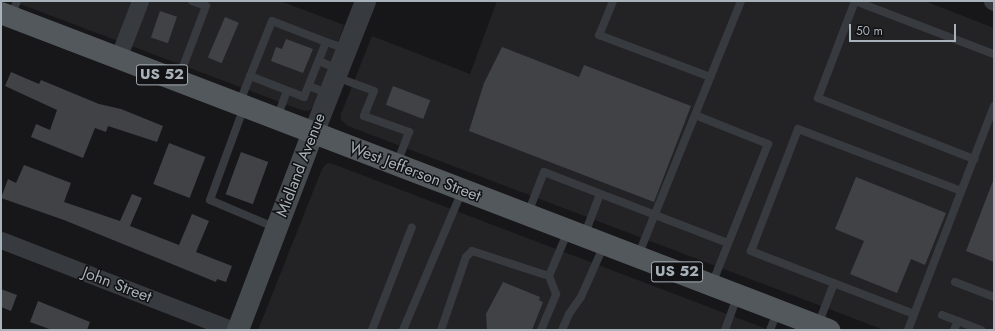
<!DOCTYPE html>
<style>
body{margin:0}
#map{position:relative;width:995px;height:331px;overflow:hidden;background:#171719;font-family:Jost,sans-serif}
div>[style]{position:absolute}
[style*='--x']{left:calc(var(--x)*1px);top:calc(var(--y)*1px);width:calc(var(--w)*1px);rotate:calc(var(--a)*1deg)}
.built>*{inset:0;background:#232326}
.building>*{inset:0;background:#414246;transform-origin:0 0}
.service>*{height:8px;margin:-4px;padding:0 4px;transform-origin:4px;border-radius:4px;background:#373a3e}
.minor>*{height:17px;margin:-8.5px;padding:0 8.5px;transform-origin:8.5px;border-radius:8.5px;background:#373a3e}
.tertiary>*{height:21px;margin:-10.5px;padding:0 10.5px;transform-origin:10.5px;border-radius:10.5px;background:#373a3e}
.secondary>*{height:22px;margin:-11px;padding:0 11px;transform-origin:11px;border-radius:11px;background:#454a4e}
.primary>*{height:22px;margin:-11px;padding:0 11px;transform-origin:11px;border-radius:11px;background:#53585d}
span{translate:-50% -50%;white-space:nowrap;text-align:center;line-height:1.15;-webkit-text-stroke:3px #121214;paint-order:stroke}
.shield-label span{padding:1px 3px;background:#121214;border:1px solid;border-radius:3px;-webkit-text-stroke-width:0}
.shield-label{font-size:15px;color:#a8b2ba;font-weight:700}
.street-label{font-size:16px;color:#a8b2ba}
.frame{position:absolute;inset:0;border:2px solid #a8b2ba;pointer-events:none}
.scale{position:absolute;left:849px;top:24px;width:107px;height:18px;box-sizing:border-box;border:2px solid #a8b2ba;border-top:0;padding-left:5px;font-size:12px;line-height:14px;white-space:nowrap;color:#a8b2ba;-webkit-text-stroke:3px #121214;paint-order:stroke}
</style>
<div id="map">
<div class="built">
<div style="clip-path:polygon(12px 1px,280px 1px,344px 25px,314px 106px,309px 111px,301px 110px)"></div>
<div style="clip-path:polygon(497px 1px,925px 1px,994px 28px,994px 330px,884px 330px,348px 126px,341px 120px,341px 114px,372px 36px,470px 74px)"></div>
<div style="clip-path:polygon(327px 163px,333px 164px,769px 330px,258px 330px,322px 169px)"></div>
</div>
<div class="building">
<div style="left:160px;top:11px;width:18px;height:28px;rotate:19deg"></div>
<div style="left:225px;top:17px;width:15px;height:44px;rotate:23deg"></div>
<div style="clip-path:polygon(286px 39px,313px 49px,303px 73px,271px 61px,276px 47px,282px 49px)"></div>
<div style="clip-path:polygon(502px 47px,579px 77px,584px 65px,691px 106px,654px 202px,469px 131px,484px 83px)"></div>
<div style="clip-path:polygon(11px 72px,39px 84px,41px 80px,99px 104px,121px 109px,163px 126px,157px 142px,108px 126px,106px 132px,95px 128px,83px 158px,31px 137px,36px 124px,50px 130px,57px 110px,5px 86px)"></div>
<div style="left:393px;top:86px;width:40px;height:20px;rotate:21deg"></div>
<div style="left:169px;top:143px;width:39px;height:44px;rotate:21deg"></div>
<div style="left:241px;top:152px;width:29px;height:45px;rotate:20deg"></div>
<div style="clip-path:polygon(24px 165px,71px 183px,64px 202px,120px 221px,132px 194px,142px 198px,130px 226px,179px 245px,192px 214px,209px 221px,196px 252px,232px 266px,226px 282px,217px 279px,216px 282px,64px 220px,1px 198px,8px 179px,16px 183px)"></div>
<div style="clip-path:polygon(856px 177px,946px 213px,925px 265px,911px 259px,897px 293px,850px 274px,864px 241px,835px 229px)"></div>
<div style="clip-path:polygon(993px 181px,994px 181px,994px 262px,966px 251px)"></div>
<div style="clip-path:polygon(503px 282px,540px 297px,539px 300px,543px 302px,532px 330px,487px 330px,486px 314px)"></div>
<div style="clip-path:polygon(1px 289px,17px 295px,11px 311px,1px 307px)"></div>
<div style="clip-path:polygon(38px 301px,90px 322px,87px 330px,52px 330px,30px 322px)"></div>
</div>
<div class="service">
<div style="--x:613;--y:1;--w:37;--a:112"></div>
<div style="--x:599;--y:35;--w:119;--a:20.7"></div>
<div style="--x:855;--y:1;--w:104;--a:110.9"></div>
<div style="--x:818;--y:98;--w:168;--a:21.4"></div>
<div style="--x:855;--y:1;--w:149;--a:20.9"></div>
<div style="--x:11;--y:16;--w:16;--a:-68"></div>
<div style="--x:326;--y:42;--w:21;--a:19"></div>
<div style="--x:319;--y:61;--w:21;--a:23"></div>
<div style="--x:336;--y:77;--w:40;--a:20.2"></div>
<div style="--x:374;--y:91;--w:27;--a:112"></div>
<div style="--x:364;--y:116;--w:48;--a:19.6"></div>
<div style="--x:409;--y:132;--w:34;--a:111"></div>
<div style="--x:178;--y:80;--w:79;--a:-69.3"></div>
<div style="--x:206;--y:6;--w:15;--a:-160"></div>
<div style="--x:309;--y:86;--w:22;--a:22"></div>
<div style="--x:239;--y:104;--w:89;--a:-68.3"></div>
<div style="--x:272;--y:21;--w:58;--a:21.3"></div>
<div style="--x:326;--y:42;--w:59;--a:111.8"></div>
<div style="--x:304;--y:97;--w:58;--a:-158.7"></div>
<div style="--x:244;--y:107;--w:99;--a:110.1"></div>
<div style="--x:210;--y:200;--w:72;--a:23"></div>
<div style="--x:695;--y:115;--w:79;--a:21.7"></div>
<div style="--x:768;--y:144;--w:151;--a:111.8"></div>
<div style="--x:277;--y:118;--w:29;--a:-70"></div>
<div style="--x:528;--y:213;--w:44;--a:-68.7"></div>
<div style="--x:544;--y:172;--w:197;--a:21.1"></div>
<div style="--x:584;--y:236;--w:45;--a:-69.1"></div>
<div style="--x:638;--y:256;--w:275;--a:-68"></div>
<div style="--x:955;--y:282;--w:42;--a:21"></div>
<div style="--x:914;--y:314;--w:175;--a:-158.9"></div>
<div style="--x:751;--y:251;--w:131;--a:-68.9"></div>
<div style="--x:798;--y:129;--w:174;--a:20.8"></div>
<div style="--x:942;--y:315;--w:42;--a:21"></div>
<div style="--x:818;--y:325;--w:45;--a:-69.1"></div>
<div style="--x:372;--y:330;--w:110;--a:-68.8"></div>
<div style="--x:403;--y:330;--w:151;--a:-67"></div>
<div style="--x:441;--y:330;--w:77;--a:-71.1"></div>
<div style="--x:466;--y:257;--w:8;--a:-45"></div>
<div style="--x:472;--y:251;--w:81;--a:18"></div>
<div style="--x:549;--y:276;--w:49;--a:-67.1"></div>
<div style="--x:541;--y:330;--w:39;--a:-67"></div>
<div style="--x:556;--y:294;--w:19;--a:-111"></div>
<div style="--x:562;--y:330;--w:17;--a:-66"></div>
<div style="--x:569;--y:314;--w:21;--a:-55"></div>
<div style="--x:581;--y:297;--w:57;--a:-66.1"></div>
<div style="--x:725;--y:330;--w:37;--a:-70"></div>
<div style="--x:770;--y:330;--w:22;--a:-68"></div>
<div style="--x:908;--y:330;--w:240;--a:-69"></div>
<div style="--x:954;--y:330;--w:10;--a:-66"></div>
</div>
<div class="minor">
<div style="--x:992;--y:1;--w:2;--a:27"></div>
<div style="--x:118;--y:58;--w:61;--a:-68.9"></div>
<div style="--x:1;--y:240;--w:249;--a:21.2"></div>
</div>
<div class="tertiary">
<div style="--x:313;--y:133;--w:142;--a:-68.5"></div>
</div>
<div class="secondary">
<div style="--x:238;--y:330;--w:211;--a:-69.2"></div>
</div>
<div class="primary">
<div style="--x:1;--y:13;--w:887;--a:20.95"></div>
</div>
<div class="shield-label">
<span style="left:162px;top:75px">US 52</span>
<span style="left:677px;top:272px">US 52</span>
</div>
<div class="street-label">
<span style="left:301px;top:165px;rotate:-69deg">Midland Avenue</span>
<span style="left:415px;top:172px;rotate:21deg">West Jefferson Street</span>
<span style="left:117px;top:285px;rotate:21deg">John Street</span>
</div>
<div class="frame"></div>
<div class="scale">50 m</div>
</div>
